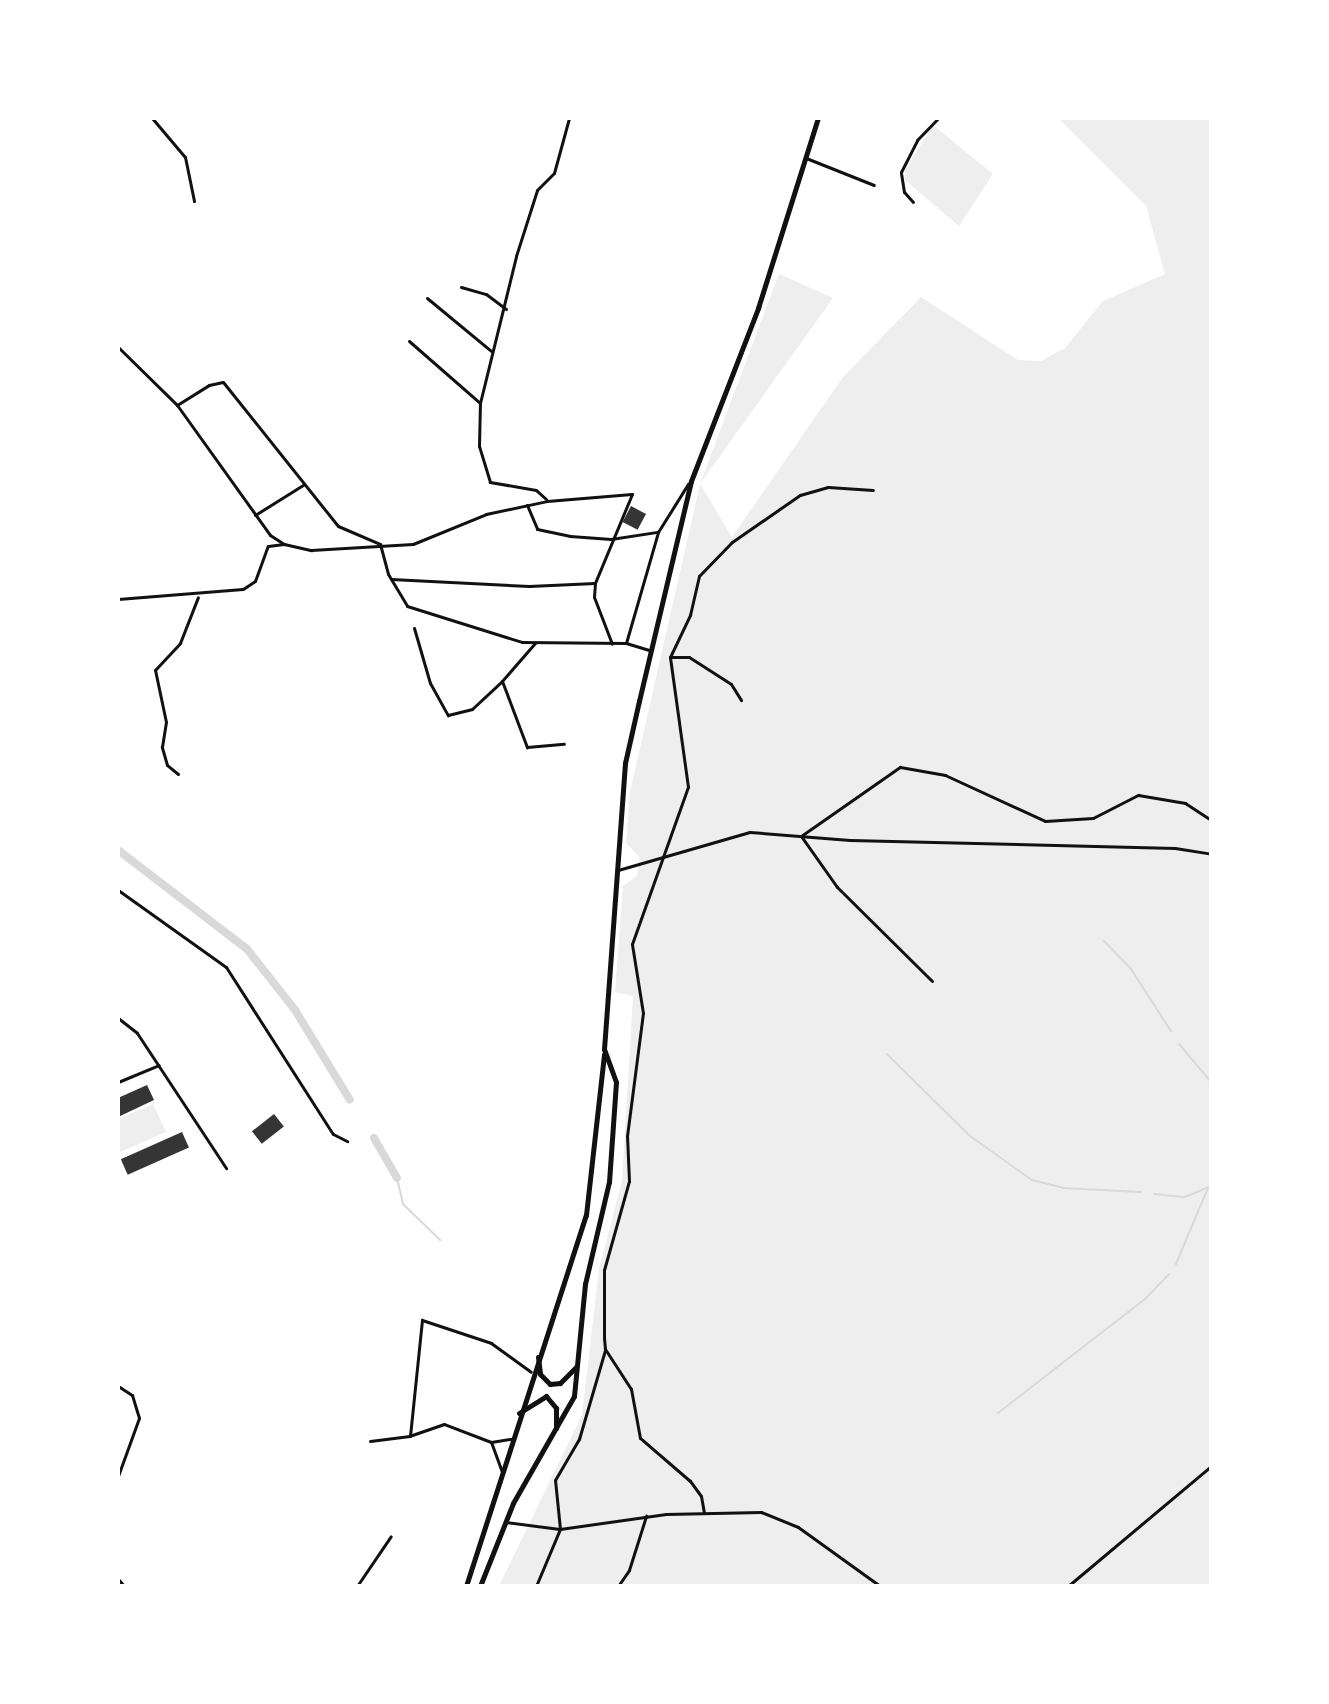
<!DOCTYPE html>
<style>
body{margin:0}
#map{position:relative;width:1329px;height:1704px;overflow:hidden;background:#fff;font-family:Commissioner,sans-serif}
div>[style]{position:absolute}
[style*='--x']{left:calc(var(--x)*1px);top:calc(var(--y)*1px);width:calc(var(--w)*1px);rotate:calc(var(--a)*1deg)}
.green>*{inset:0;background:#eee}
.stream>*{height:2px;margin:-1px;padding:0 1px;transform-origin:1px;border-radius:1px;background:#d9d9d9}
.canal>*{height:8px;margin:-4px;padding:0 4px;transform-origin:4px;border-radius:4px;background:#d9d9d9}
.building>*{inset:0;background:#353535;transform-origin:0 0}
.minor>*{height:3px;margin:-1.5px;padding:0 1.5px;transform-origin:1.5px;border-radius:1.5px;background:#111}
.secondary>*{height:5px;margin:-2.5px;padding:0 2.5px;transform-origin:2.5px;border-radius:2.5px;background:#111}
.primary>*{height:5px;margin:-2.5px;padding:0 2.5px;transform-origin:2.5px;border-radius:2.5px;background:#111}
span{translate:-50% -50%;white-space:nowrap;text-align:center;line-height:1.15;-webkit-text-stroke:8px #fff;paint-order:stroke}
.frame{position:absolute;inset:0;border:120px solid #fff;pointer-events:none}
</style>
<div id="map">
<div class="green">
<div style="clip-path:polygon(1058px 118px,1211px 118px,1211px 1586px,499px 1586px,582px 1415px,599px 1269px,622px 1181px,633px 996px,615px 992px,623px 886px,637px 876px,640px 858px,626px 843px,630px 792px,700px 484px,779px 274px,833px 298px,700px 484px,732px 537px,843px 377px,921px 297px,1018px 360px,1041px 361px,1065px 348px,1103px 301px,1165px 274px,1146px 206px)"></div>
<div style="clip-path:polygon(933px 125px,993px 174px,959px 226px,905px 180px,905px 170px)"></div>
<div style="clip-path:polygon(153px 1104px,166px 1132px,118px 1153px,118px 1119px)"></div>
</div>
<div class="stream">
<div style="--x:1104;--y:941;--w:39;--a:46"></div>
<div style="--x:1131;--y:969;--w:74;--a:57.2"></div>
<div style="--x:1179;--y:1044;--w:50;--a:49.9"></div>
<div style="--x:887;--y:1054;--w:117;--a:44.7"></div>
<div style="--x:970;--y:1136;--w:76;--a:35.4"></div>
<div style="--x:1032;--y:1180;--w:32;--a:14"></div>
<div style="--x:1063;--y:1188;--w:78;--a:2.9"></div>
<div style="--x:397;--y:1178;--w:27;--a:77"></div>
<div style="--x:403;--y:1204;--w:52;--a:44.2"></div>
<div style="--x:1154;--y:1194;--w:31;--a:6"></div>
<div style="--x:1185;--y:1197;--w:28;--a:-23"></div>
<div style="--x:1176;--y:1264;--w:82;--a:-67.2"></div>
<div style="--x:998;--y:1413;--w:186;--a:-37.8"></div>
<div style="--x:1145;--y:1299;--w:35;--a:-46"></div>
</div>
<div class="canal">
<div style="--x:118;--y:850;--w:163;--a:37.5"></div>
<div style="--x:247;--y:949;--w:78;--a:51.8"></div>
<div style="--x:295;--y:1010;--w:105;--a:58.6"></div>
<div style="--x:374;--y:1138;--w:46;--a:60.1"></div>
</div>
<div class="building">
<div style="left:631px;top:506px;width:17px;height:18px;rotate:28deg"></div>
<div style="clip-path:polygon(147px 1085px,154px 1100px,118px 1117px,118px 1098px)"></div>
<div style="left:274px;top:1114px;width:16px;height:28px;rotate:52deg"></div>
<div style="left:182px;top:1132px;width:17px;height:67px;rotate:66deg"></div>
</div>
<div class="minor">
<div style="--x:152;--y:118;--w:51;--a:49.8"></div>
<div style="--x:185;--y:157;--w:45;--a:78.4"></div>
<div style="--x:806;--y:158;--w:73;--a:21.7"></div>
<div style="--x:913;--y:202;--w:13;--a:-132"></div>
<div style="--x:904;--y:192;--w:20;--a:-99"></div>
<div style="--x:901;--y:172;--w:36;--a:-63"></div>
<div style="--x:917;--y:140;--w:30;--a:-46"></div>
<div style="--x:461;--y:287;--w:26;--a:16"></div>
<div style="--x:486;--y:294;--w:25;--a:37"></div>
<div style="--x:427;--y:298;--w:83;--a:39.6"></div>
<div style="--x:409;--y:341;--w:94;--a:41.1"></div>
<div style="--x:118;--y:347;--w:83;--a:44.5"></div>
<div style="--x:177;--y:405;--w:160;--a:54.4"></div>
<div style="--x:270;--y:535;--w:17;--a:33"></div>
<div style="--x:284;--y:544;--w:28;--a:13"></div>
<div style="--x:311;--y:550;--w:102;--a:-3.4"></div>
<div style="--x:413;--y:544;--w:79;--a:-22.3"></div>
<div style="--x:486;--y:514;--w:62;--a:-12"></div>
<div style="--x:547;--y:501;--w:85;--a:-4.7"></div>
<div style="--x:632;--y:494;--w:96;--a:112.6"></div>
<div style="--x:595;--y:583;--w:14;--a:94"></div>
<div style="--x:594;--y:597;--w:50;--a:69"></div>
<div style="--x:177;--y:405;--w:38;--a:-32"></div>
<div style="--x:209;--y:385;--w:14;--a:-12"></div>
<div style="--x:223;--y:382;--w:184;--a:51.4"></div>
<div style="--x:338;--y:526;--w:46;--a:23.2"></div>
<div style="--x:380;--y:544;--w:31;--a:75"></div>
<div style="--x:388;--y:574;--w:37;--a:59"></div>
<div style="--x:407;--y:606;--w:121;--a:17.4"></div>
<div style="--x:522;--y:642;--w:104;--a:0.6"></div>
<div style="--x:626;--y:643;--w:24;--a:17"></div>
<div style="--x:546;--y:499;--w:13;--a:-138"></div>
<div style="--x:536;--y:490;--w:47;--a:-170.1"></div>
<div style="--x:490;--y:482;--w:38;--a:-107"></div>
<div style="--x:479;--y:446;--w:43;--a:-88.7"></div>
<div style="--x:480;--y:403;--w:151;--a:-76.2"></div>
<div style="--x:516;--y:256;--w:69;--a:-72.3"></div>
<div style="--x:537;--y:190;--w:24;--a:-45"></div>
<div style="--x:554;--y:173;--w:57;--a:-74.7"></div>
<div style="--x:527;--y:505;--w:26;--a:67"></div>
<div style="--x:537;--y:529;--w:34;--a:12"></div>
<div style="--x:570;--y:536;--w:41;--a:4.2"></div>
<div style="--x:611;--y:539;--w:47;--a:-8.7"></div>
<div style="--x:255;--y:515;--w:57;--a:-32"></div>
<div style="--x:391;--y:579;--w:138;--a:2.9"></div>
<div style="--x:529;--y:586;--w:66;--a:-2.6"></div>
<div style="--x:118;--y:599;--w:125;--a:-4.6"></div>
<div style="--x:243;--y:589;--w:14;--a:-34"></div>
<div style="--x:255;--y:581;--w:37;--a:-70"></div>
<div style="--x:268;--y:546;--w:16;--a:-7"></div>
<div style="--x:414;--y:628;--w:57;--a:73.8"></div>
<div style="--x:430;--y:683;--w:37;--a:61"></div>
<div style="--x:448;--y:715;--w:25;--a:-14"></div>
<div style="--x:472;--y:709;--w:41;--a:-43"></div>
<div style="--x:535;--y:643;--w:50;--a:131"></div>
<div style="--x:502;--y:681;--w:71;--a:69.3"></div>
<div style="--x:527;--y:747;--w:37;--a:-5"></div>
<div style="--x:626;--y:643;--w:116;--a:-73.9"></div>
<div style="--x:658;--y:532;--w:57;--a:-58"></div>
<div style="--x:670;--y:657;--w:19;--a:0"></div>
<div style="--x:689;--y:657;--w:50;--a:32.7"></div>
<div style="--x:731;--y:684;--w:19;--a:58"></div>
<div style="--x:178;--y:774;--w:14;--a:-141"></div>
<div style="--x:167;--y:765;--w:19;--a:-106"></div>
<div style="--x:162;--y:747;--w:25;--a:-81"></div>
<div style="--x:166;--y:722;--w:53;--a:-101.9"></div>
<div style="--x:155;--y:670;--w:37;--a:-47"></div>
<div style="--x:180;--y:643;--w:49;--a:-68.6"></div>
<div style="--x:618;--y:870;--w:137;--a:-16.1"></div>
<div style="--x:750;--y:832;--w:100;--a:4.6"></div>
<div style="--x:850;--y:840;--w:325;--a:1.4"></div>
<div style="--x:1175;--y:848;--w:36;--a:9"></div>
<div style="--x:118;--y:890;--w:133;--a:35.5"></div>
<div style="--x:226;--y:967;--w:198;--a:57.4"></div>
<div style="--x:333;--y:1134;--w:16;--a:27"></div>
<div style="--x:932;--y:981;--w:134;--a:-135.3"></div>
<div style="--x:837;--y:887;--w:62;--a:-125.2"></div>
<div style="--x:801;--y:836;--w:121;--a:-34.9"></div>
<div style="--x:900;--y:767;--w:46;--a:10.1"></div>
<div style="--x:945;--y:775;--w:110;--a:24.7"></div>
<div style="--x:1045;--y:821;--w:48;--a:-3.6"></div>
<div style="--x:1093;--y:818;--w:51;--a:-27.1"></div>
<div style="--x:1138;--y:795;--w:48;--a:9.7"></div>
<div style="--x:1185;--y:803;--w:31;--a:33"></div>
<div style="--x:118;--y:1018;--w:24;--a:38"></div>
<div style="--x:137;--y:1033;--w:162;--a:56.6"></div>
<div style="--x:118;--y:1082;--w:44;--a:-22.5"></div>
<div style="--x:118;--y:1386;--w:17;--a:33"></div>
<div style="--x:132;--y:1395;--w:24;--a:73"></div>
<div style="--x:139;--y:1418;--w:62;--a:109.9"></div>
<div style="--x:370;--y:1441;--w:40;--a:-7.1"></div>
<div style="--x:491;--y:1442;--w:50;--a:-159"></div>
<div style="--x:444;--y:1424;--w:36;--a:161"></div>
<div style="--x:410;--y:1436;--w:117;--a:-84.1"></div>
<div style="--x:422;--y:1320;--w:73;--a:18.4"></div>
<div style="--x:491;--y:1343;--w:49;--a:35.9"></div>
<div style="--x:502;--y:1472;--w:32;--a:-110"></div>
<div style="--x:491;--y:1442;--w:20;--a:-9"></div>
<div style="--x:704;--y:1513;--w:17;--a:-100"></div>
<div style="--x:701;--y:1496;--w:19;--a:-126"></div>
<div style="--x:690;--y:1481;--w:66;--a:-139.3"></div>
<div style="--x:640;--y:1438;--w:50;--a:-100.4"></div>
<div style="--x:631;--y:1389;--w:48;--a:-123"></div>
<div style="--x:605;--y:1349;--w:11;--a:-95"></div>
<div style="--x:604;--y:1338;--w:68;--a:-90"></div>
<div style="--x:604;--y:1270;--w:92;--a:-74.3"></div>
<div style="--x:629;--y:1181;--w:45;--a:-92.5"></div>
<div style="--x:627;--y:1136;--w:124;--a:-82.6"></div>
<div style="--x:643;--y:1013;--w:70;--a:-99.1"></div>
<div style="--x:632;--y:944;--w:167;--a:-70.4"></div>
<div style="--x:688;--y:787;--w:131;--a:-97.9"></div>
<div style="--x:670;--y:657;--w:47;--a:-64.5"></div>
<div style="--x:690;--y:615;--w:40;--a:-77"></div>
<div style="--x:699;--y:576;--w:47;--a:-45.9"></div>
<div style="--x:732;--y:542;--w:83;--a:-34.7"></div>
<div style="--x:800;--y:495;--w:29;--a:-16"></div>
<div style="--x:828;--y:487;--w:45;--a:3.8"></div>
<div style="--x:505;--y:1522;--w:55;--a:7.3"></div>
<div style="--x:560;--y:1529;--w:107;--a:-8.1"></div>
<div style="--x:666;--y:1514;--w:95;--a:-1.2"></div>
<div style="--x:761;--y:1512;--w:40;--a:22"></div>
<div style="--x:798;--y:1527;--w:101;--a:35.7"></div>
<div style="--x:118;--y:1579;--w:9;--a:49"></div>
<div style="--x:357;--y:1586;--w:60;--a:-55.8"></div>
<div style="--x:536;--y:1586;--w:62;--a:-67.2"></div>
<div style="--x:560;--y:1529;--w:49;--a:-95.8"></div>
<div style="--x:555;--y:1480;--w:48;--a:-59.7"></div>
<div style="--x:579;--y:1439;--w:93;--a:-73.7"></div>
<div style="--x:618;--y:1586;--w:19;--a:-55"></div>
<div style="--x:629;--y:1570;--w:57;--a:-72.5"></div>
<div style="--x:1068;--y:1586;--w:187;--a:-40"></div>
</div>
<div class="secondary">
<div style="--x:604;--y:1049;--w:287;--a:-85.8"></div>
<div style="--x:625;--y:763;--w:64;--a:-77.3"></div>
<div style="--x:639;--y:701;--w:226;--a:-76.7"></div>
<div style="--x:691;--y:481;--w:186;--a:-68.8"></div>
<div style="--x:758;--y:308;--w:199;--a:-72.5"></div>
</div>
<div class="primary">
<div style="--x:538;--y:1357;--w:17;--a:83"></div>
<div style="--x:540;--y:1374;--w:14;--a:45"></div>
<div style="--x:550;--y:1384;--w:10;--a:-6"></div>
<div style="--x:560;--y:1383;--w:23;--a:-45"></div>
<div style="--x:519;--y:1413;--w:32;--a:-32"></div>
<div style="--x:546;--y:1396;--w:16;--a:50"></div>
<div style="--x:556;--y:1408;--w:20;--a:90"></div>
<div style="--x:466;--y:1586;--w:390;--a:-72.1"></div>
<div style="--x:586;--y:1215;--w:162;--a:-83.6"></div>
<div style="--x:480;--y:1586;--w:89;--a:-68.3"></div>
<div style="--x:513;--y:1503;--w:123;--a:-60.3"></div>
<div style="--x:574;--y:1396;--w:113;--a:-84.4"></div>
<div style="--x:585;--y:1284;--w:105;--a:-76.8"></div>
<div style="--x:609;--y:1182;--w:100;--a:-86"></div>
<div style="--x:616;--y:1082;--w:35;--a:-110"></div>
</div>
<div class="frame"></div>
</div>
